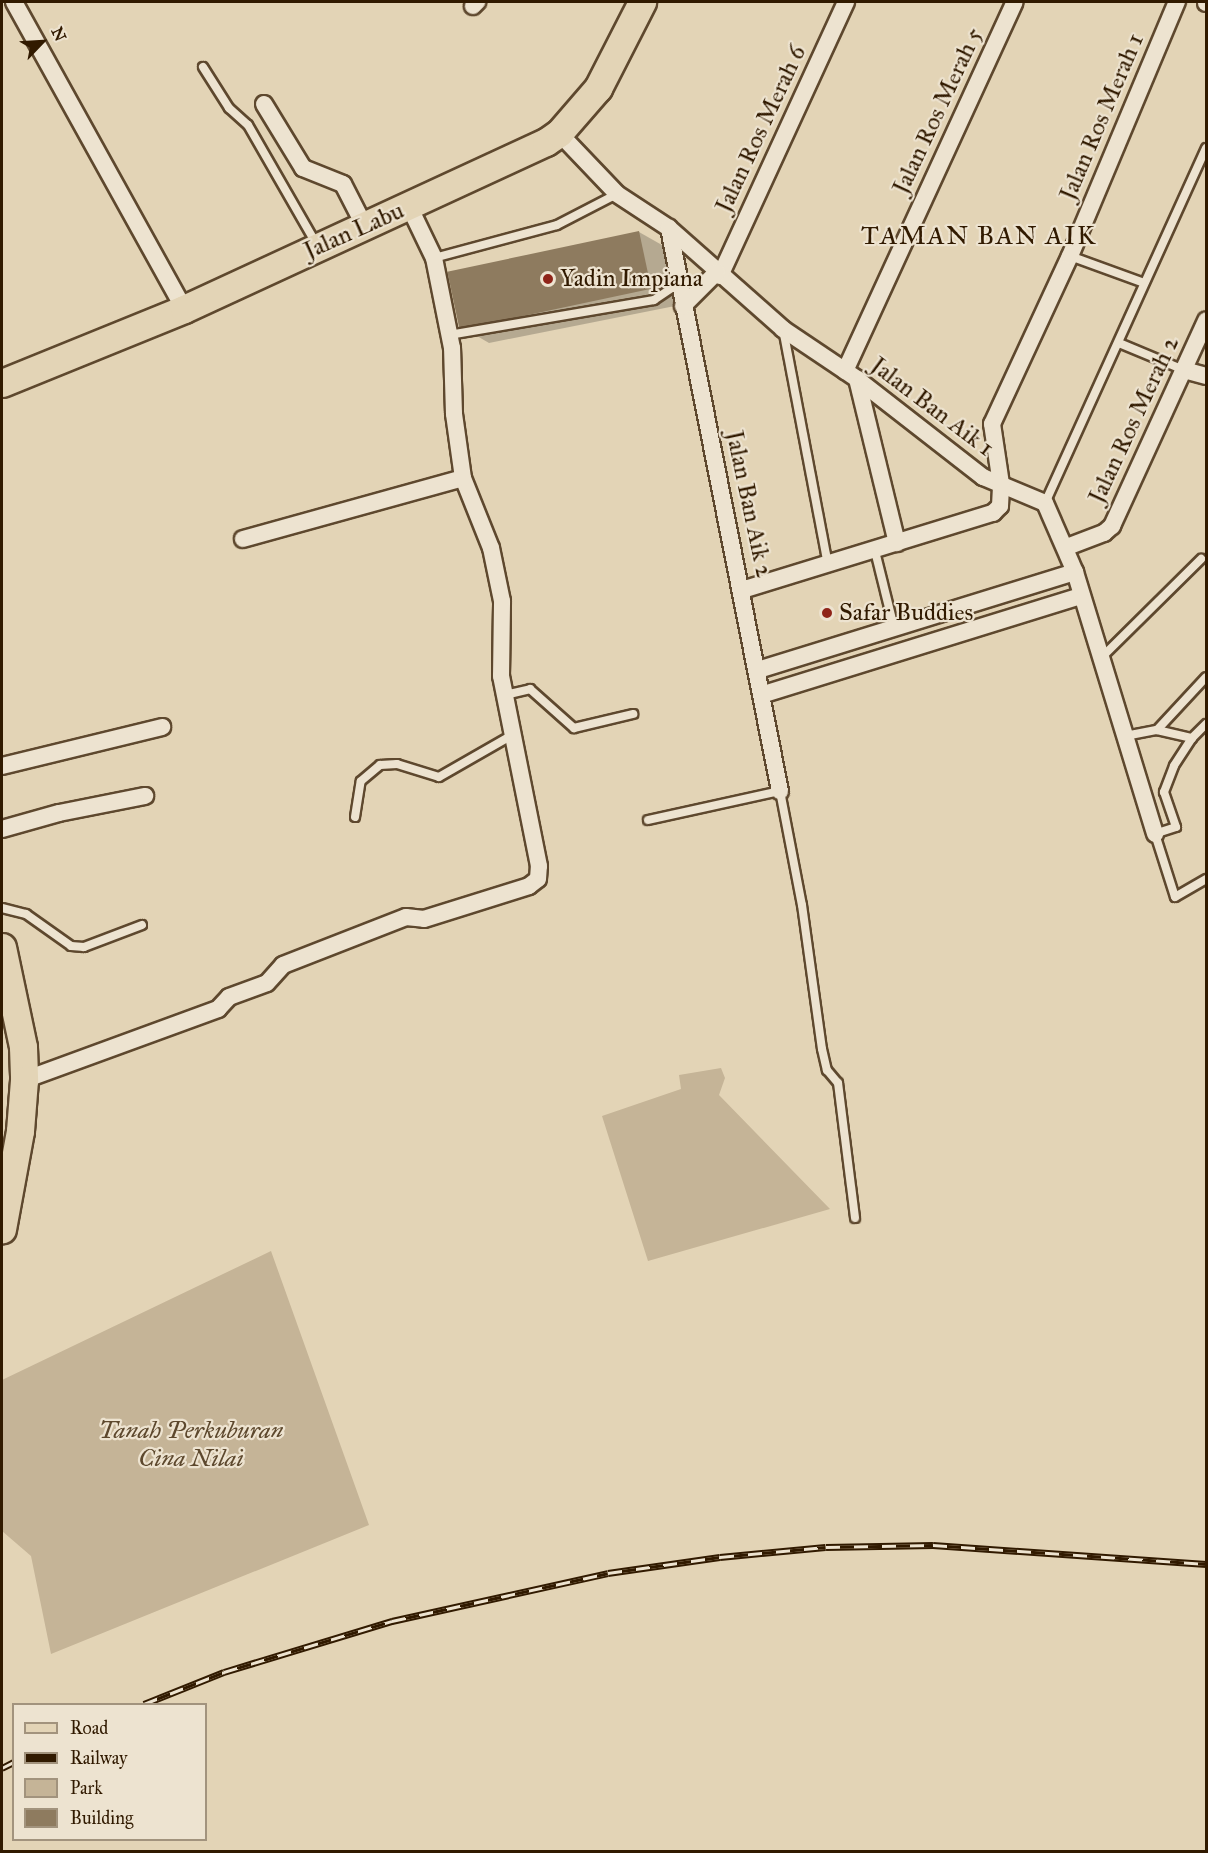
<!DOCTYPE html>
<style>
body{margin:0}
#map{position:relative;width:1208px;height:1853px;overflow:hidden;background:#e3d4b6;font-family:"IM FELL Great Primer",serif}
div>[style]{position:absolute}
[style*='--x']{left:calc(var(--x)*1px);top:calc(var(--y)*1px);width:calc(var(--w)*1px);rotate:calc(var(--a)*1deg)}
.green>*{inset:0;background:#c5b497}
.shadow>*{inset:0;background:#0003}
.building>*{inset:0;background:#8e7b5f;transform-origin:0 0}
.roads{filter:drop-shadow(2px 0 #5e482e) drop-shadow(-2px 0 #5e482e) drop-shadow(0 2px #5e482e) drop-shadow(0 -2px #5e482e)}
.lane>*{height:8px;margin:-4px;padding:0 4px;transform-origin:4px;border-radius:4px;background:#ede3d0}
.street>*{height:16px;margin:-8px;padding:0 8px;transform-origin:8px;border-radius:8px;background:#ede3d0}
.primary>*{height:27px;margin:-13.5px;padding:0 13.5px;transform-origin:13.5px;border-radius:13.5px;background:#e3d4b6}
.rail>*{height:7px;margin-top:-3.5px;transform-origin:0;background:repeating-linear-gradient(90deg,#ede3d0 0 14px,#311a00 0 28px);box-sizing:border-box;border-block:2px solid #311a00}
.dots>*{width:16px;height:16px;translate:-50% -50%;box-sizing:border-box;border:3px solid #ede3d0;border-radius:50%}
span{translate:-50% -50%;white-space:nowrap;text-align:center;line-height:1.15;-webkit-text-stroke:4.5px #ede3d0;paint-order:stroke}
.street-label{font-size:24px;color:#311a00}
.poi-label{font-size:24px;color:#311a00}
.left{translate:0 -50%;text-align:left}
.park-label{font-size:24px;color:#5d482d;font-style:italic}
.neighbourhood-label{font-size:26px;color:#311a00;letter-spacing:1.5px}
.frame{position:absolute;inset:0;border:3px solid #311a00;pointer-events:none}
.legend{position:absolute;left:12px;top:1703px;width:195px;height:138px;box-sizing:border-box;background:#ede3d0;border:2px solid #a2937d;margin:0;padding:8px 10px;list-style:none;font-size:18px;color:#311a00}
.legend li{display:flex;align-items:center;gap:12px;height:30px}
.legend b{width:30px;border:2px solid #a2937d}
.north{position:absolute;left:12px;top:12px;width:60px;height:60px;-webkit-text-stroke:4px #ede3d0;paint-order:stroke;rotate:65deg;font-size:16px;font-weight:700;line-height:24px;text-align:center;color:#311a00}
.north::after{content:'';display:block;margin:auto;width:21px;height:27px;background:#311a00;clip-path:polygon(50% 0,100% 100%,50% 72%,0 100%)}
</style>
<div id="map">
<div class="green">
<div style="clip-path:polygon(721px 1068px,725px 1078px,719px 1095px,830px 1209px,648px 1261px,602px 1116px,681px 1089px,679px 1075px)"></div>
<div style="clip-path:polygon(271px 1251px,369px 1525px,51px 1654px,31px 1556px,2px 1531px,2px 1380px)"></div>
</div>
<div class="shadow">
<div style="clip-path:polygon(639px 232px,669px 249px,680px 305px,489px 343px,460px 326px)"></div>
</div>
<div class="building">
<div style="left:639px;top:231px;width:59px;height:196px;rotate:78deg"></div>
</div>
<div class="roads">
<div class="lane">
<div style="--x:203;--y:67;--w:49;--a:57.6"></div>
<div style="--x:229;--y:108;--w:25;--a:42"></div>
<div style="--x:248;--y:125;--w:138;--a:60.1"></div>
<div style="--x:1070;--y:256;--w:79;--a:20"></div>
<div style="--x:434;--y:258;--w:127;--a:-15"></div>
<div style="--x:557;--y:225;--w:68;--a:-27.3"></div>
<div style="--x:783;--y:329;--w:239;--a:79.2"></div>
<div style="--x:449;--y:335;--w:208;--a:-9.7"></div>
<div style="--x:654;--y:300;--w:30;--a:-34"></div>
<div style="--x:1119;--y:343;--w:70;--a:22.6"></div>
<div style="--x:1045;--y:503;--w:390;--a:-65.6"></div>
<div style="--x:875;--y:551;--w:79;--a:76.1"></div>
<div style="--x:1101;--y:658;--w:141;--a:-44.7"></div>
<div style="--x:505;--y:695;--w:26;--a:-13"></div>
<div style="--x:530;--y:689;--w:59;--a:41.6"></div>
<div style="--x:574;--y:728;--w:61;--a:-13.3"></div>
<div style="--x:1206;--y:724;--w:20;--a:135"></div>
<div style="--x:1192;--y:738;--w:33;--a:123"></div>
<div style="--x:1174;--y:766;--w:28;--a:111"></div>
<div style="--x:1164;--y:792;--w:37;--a:71"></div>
<div style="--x:1176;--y:827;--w:22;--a:162"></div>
<div style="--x:1155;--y:834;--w:66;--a:72.4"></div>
<div style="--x:1175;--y:897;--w:36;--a:-30"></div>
<div style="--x:1157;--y:730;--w:36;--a:13"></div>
<div style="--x:1125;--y:736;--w:33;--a:-11"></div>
<div style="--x:1157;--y:730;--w:72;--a:-47.2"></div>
<div style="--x:355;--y:817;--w:36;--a:-81"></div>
<div style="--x:361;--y:781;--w:25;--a:-40"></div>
<div style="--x:380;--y:765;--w:17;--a:-3"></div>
<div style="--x:397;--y:764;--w:44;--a:17.2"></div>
<div style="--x:439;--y:777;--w:86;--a:-29.8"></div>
<div style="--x:648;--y:820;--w:135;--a:-12.4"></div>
<div style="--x:780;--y:791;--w:116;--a:79.1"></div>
<div style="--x:802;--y:905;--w:145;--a:82.1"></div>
<div style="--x:822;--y:1049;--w:22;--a:77"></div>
<div style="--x:827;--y:1070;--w:17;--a:50"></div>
<div style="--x:838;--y:1083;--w:136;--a:82.8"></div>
<div style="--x:2;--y:908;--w:25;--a:14"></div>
<div style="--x:26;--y:914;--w:55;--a:35.4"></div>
<div style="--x:71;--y:946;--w:13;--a:4"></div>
<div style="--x:84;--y:947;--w:62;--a:-20.8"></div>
</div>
<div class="street">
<div style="--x:14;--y:2;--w:351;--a:61"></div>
<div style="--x:1206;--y:2;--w:1;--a:90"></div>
<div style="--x:473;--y:6;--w:6;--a:-45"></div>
<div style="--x:264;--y:104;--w:75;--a:58.6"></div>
<div style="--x:303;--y:168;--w:43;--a:21.8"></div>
<div style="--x:343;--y:184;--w:48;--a:62.9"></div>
<div style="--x:559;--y:133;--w:84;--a:46.4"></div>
<div style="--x:617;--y:194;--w:62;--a:33.2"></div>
<div style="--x:669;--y:228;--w:152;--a:41.5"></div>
<div style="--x:783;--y:329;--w:89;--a:34"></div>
<div style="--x:857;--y:379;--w:160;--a:37.9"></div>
<div style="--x:983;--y:477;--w:67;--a:22.8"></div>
<div style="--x:1045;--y:503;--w:75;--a:66.5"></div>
<div style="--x:1075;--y:572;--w:274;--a:73"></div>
<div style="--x:669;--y:228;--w:574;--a:78.85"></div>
<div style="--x:720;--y:276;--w:302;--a:-65.3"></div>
<div style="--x:683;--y:306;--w:48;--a:-45"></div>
<div style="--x:1184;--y:370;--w:23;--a:15"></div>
<div style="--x:845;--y:371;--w:406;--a:-65.3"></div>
<div style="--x:857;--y:379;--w:169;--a:76.3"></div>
<div style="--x:243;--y:539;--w:228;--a:-15.5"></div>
<div style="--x:1067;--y:547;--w:40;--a:-21"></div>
<div style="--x:1104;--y:533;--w:11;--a:-41"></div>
<div style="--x:1112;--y:526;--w:226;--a:-65.4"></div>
<div style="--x:742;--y:590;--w:263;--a:-17.1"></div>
<div style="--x:993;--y:513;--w:10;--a:-45"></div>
<div style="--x:1000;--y:506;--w:22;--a:-87"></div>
<div style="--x:1001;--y:484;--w:61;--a:-98.5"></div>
<div style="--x:992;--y:424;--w:185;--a:-65.1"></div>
<div style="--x:1070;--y:256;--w:276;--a:-67.2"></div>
<div style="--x:758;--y:670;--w:332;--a:-17.2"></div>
<div style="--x:761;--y:695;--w:335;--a:-17.2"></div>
<div style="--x:2;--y:766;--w:165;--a:-13.7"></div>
<div style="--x:2;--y:829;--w:59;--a:-15.7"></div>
<div style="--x:59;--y:813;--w:88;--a:-11.2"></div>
<div style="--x:24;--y:1080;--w:207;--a:-20.1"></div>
<div style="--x:218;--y:1009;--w:16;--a:-47"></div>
<div style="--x:229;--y:997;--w:40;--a:-20.2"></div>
<div style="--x:267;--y:983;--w:24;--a:-48"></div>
<div style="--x:283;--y:965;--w:132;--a:-21.3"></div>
<div style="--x:406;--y:917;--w:18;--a:6"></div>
<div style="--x:424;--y:919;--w:110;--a:-17.4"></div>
<div style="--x:529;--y:886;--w:11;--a:-38"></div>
<div style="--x:538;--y:879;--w:13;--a:-86"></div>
<div style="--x:539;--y:866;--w:194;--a:-101.3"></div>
<div style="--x:501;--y:676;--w:75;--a:-89.2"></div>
<div style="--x:502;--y:601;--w:54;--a:-101.7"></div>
<div style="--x:491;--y:548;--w:75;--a:-111.8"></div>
<div style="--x:463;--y:478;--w:65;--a:-98"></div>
<div style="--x:454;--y:414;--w:66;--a:-91.7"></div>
<div style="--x:452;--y:348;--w:92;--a:-101.3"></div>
<div style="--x:434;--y:258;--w:58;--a:-115.7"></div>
</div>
<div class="primary">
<div style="--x:2;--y:383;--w:196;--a:-22.1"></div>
<div style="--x:184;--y:309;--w:399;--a:-24.8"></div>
<div style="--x:546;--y:142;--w:16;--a:-35"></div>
<div style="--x:559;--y:133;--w:60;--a:-49.1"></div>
<div style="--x:598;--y:88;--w:97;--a:-62.9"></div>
<div style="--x:2;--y:947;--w:102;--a:78.1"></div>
<div style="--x:23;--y:1047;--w:33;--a:88"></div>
<div style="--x:24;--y:1080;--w:51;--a:94.5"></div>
<div style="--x:20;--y:1131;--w:100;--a:100.4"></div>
</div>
</div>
<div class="rail">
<div style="--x:144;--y:1704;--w:86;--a:-21.8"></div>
<div style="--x:224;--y:1672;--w:176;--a:-16.9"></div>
<div style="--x:392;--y:1621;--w:221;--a:-12.5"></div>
<div style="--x:608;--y:1573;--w:113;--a:-8.1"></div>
<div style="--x:720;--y:1557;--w:106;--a:-5.4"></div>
<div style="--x:826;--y:1547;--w:107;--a:-1.1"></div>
<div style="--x:933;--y:1545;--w:274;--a:4"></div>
<div style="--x:2;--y:1768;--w:13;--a:-27"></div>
</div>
<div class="dots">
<div style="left:548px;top:279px;background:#8f2418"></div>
<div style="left:827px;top:613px;background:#8f2418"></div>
</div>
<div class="street-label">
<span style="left:938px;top:111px;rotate:-65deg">Jalan Ros Merah 5</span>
<span style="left:1102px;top:117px;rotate:-67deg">Jalan Ros Merah 1</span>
<span style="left:761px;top:129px;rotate:-65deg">Jalan Ros Merah 6</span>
<span style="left:354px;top:231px;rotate:-24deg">Jalan Labu</span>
<span style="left:932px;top:407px;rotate:37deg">Jalan Ban Aik 1</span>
<span style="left:1134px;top:420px;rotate:-65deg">Jalan Ros Merah 2</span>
<span style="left:749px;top:504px;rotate:78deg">Jalan Ban Aik 2</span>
</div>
<div class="poi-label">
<span class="left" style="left:560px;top:279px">Yadin Impiana</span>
<span class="left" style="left:839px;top:613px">Safar Buddies</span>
</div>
<div class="park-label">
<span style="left:191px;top:1445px">Tanah Perkuburan<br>Cina Nilai</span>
</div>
<div class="neighbourhood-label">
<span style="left:979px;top:236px">TAMAN BAN AIK</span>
</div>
<div class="frame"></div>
<ul class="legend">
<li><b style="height:8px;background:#e3d4b6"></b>Road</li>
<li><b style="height:8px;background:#311a00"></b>Railway</li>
<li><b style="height:16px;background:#c5b497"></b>Park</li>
<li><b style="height:16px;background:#8e7b5f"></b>Building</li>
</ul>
<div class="north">N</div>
</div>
